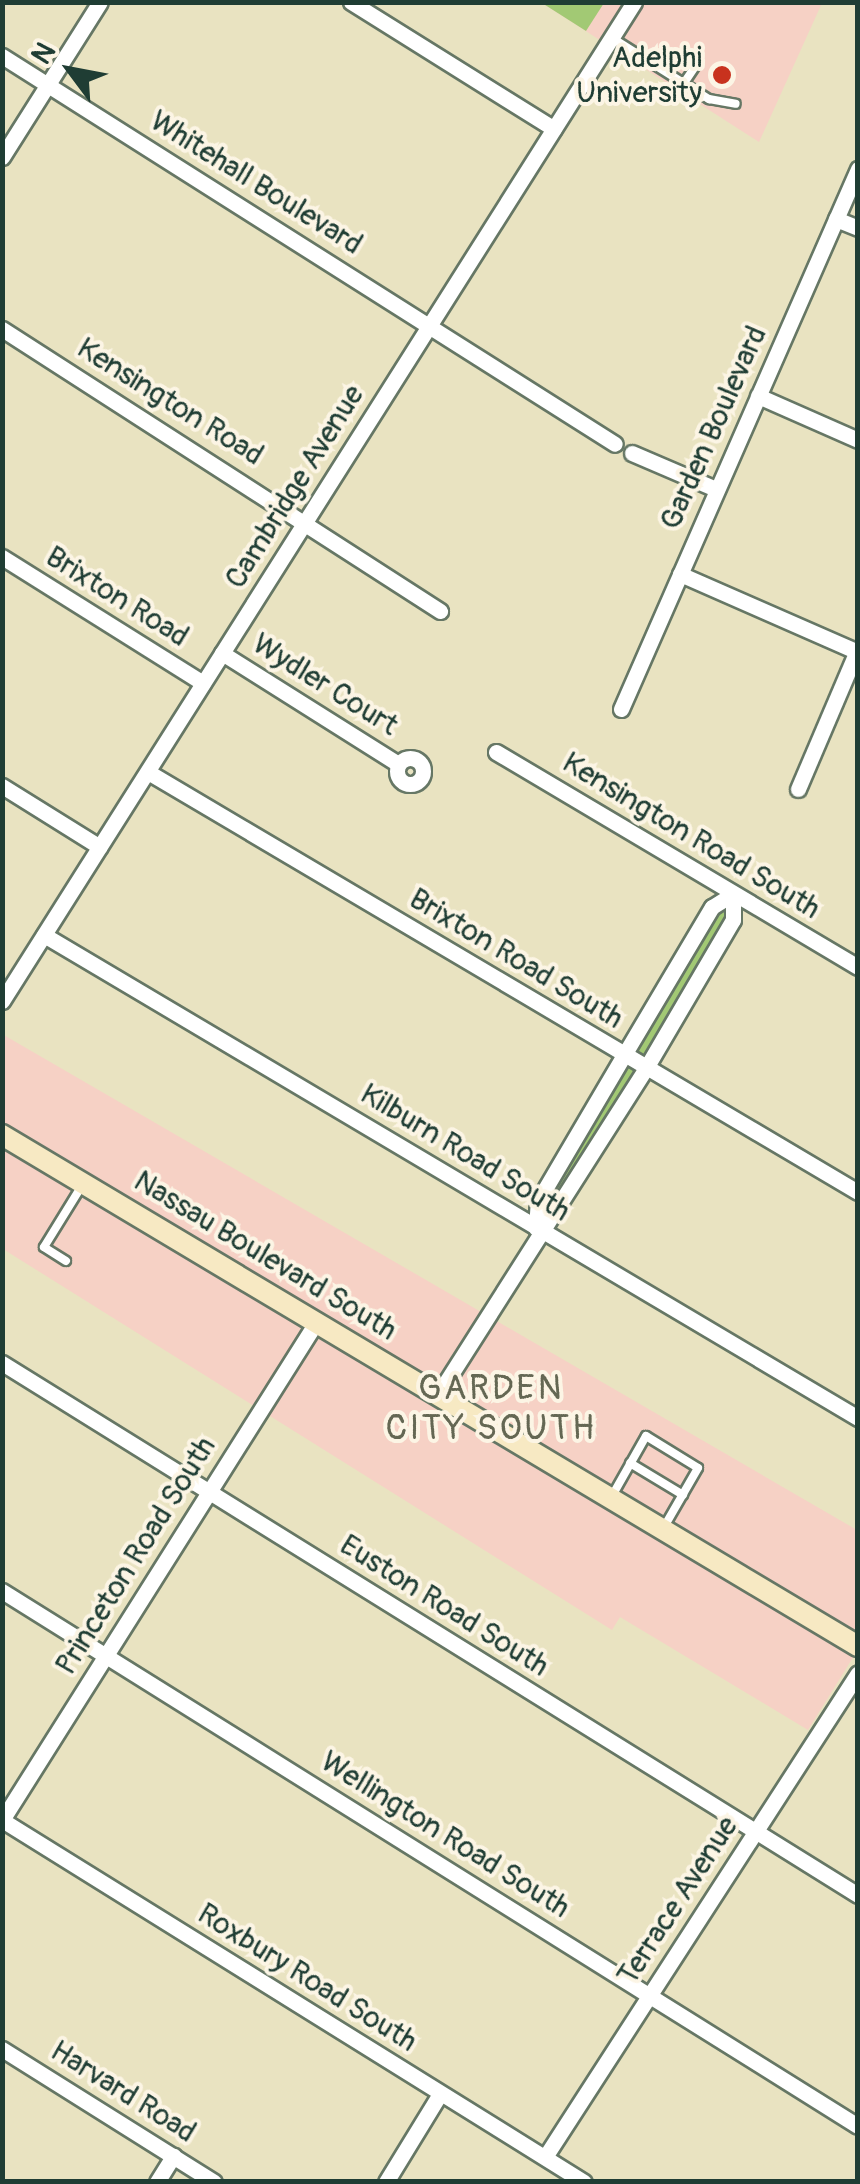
<!DOCTYPE html>
<style>
body{margin:0}
#map{position:relative;width:860px;height:2184px;overflow:hidden;background:#e9e3c1;font-family:Pangolin,sans-serif}
div>[style]{position:absolute}
[style*='--x']{left:calc(var(--x)*1px);top:calc(var(--y)*1px);width:calc(var(--w)*1px);rotate:calc(var(--a)*1deg)}
.built>*{inset:0;background:#f6d1c5}
.green>*{inset:0;background:#a2c974}
.roads{filter:drop-shadow(2px 0 #667765) drop-shadow(-2px 0 #667765) drop-shadow(0 2px #667765) drop-shadow(0 -2px #667765)}
.service>*{height:8px;margin:-4px;padding:0 4px;transform-origin:4px;border-radius:4px;background:#fff}
.minor>*{height:15px;margin:-7.5px;padding:0 7.5px;transform-origin:7.5px;border-radius:7.5px;background:#fff}
.minor>.ring{margin:-7.5px;padding:0;box-sizing:content-box;background:none;border:15px solid #fff;border-radius:50%}
.secondary>*{height:20px;margin:-10px;padding:0 10px;transform-origin:10px;border-radius:10px;background:#f7e9c3}
.dots>*{width:28px;height:28px;translate:-50% -50%;box-sizing:border-box;border:5px solid #fcf5e5;border-radius:50%}
span{translate:-50% -50%;white-space:nowrap;text-align:center;line-height:1.15;-webkit-text-stroke:8px #fcf5e5;paint-order:stroke}
.poi-label{font-size:30px;color:#1f3d34}
.right{translate:-100% -50%;text-align:right}
.street-label{font-size:30px;color:#1f3d34}
.quarter-label{font-size:35px;color:#646753;letter-spacing:2.5px}
.frame{position:absolute;inset:0;border:5px solid #1f3d34;pointer-events:none}
.north{position:absolute;left:20px;top:20px;width:100px;height:100px;-webkit-text-stroke:8px #fcf5e5;paint-order:stroke;rotate:302deg;font-size:28px;font-weight:700;line-height:40px;text-align:center;color:#1f3d34}
.north::after{content:'';display:block;margin:auto;width:35px;height:45px;background:#1f3d34;clip-path:polygon(50% 0,100% 100%,50% 72%,0 100%)}
</style>
<div id="map">
<div class="built">
<div style="clip-path:polygon(542px 3px,822px 3px,759px 142px)"></div>
<div style="clip-path:polygon(2px 1034px,857px 1530px,857px 1651px,808px 1730px,620px 1617px,612px 1630px,3px 1249px)"></div>
</div>
<div class="green">
<div style="clip-path:polygon(542px 3px,604px 3px,586px 31px)"></div>
<div style="clip-path:polygon(733px 894px,733px 920px,536px 1228px,538px 1201px,712px 907px)"></div>
</div>
<div class="roads">
<div class="service">
<div style="--x:612;--y:38;--w:115;--a:32.2"></div>
<div style="--x:709;--y:99;--w:27;--a:10"></div>
<div style="--x:684;--y:83;--w:22;--a:-56"></div>
<div style="--x:66;--y:1261;--w:26;--a:-148"></div>
<div style="--x:44;--y:1247;--w:70;--a:-58.3"></div>
<div style="--x:630;--y:1463;--w:62;--a:31.1"></div>
<div style="--x:612;--y:1496;--w:69;--a:-60.5"></div>
<div style="--x:646;--y:1436;--w:61;--a:31.6"></div>
<div style="--x:698;--y:1468;--w:68;--a:120"></div>
</div>
<div class="minor">
<div style="--x:351;--y:2;--w:239;--a:32"></div>
<div style="--x:2;--y:56;--w:725;--a:32.33"></div>
<div style="--x:2;--y:157;--w:183;--a:-57.7"></div>
<div style="--x:836;--y:219;--w:24;--a:22"></div>
<div style="--x:2;--y:329;--w:521;--a:32.77"></div>
<div style="--x:758;--y:396;--w:109;--a:23.7"></div>
<div style="--x:632;--y:453;--w:91;--a:23.2"></div>
<div style="--x:2;--y:557;--w:237;--a:32.1"></div>
<div style="--x:680;--y:574;--w:194;--a:23.7"></div>
<div style="--x:222;--y:653;--w:208;--a:32.2"></div>
<div style="--x:621;--y:709;--w:590;--a:-66.3"></div>
<div style="--x:496;--y:752;--w:421;--a:30.7"></div>
<div class="ring" style="left:397px;top:758px;width:11px;height:11px"></div>
<div style="--x:148;--y:772;--w:825;--a:30.61"></div>
<div style="--x:2;--y:786;--w:115;--a:31.9"></div>
<div style="--x:798;--y:789;--w:150;--a:-66.9"></div>
<div style="--x:44;--y:935;--w:947;--a:30.68"></div>
<div style="--x:2;--y:1001;--w:1182;--a:-57.68"></div>
<div style="--x:536;--y:1228;--w:27;--a:-86"></div>
<div style="--x:538;--y:1201;--w:169;--a:-59.5"></div>
<div style="--x:624;--y:1055;--w:172;--a:-59.3"></div>
<div style="--x:712;--y:907;--w:25;--a:-32"></div>
<div style="--x:2;--y:1363;--w:1008;--a:31.86"></div>
<div style="--x:439;--y:1393;--w:385;--a:-57.5"></div>
<div style="--x:646;--y:1068;--w:172;--a:-59.6"></div>
<div style="--x:733;--y:920;--w:26;--a:-90"></div>
<div style="--x:2;--y:1591;--w:1009;--a:32.01"></div>
<div style="--x:2;--y:1820;--w:685;--a:31.88"></div>
<div style="--x:2;--y:1820;--w:590;--a:-57.74"></div>
<div style="--x:2;--y:2049;--w:250;--a:32.1"></div>
<div style="--x:545;--y:2157;--w:576;--a:-57.11"></div>
<div style="--x:157;--y:2182;--w:31;--a:-58"></div>
<div style="--x:386;--y:2182;--w:103;--a:-58.5"></div>
</div>
<div class="secondary">
<div style="--x:2;--y:1135;--w:997;--a:30.84"></div>
</div>
</div>
<div class="dots">
<div style="left:722px;top:75px;background:#c8321e"></div>
</div>
<div class="poi-label">
<span class="right" style="left:702px;top:75px">Adelphi<br>University</span>
</div>
<div class="street-label">
<span style="left:256px;top:183px;rotate:32deg">Whitehall Boulevard</span>
<span style="left:170px;top:402px;rotate:32deg">Kensington Road</span>
<span style="left:714px;top:428px;rotate:-66deg">Garden Boulevard</span>
<span style="left:295px;top:487px;rotate:-58deg">Cambridge Avenue</span>
<span style="left:117px;top:597px;rotate:32deg">Brixton Road</span>
<span style="left:325px;top:685px;rotate:32deg">Wydler Court</span>
<span style="left:691px;top:836px;rotate:31deg">Kensington Road South</span>
<span style="left:516px;top:959px;rotate:31deg">Brixton Road South</span>
<span style="left:465px;top:1153px;rotate:31deg">Kilburn Road South</span>
<span style="left:265px;top:1256px;rotate:31deg">Nassau Boulevard South</span>
<span style="left:136px;top:1556px;rotate:-58deg">Princeton Road South</span>
<span style="left:444px;top:1606px;rotate:32deg">Euston Road South</span>
<span style="left:445px;top:1835px;rotate:32deg">Wellington Road South</span>
<span style="left:678px;top:1901px;rotate:-57deg">Terrace Avenue</span>
<span style="left:307px;top:1978px;rotate:32deg">Roxbury Road South</span>
<span style="left:123px;top:2092px;rotate:32deg">Harvard Road</span>
</div>
<div class="quarter-label">
<span style="left:491px;top:1408px">GARDEN<br>CITY SOUTH</span>
</div>
<div class="frame"></div>
<div class="north">N</div>
</div>
